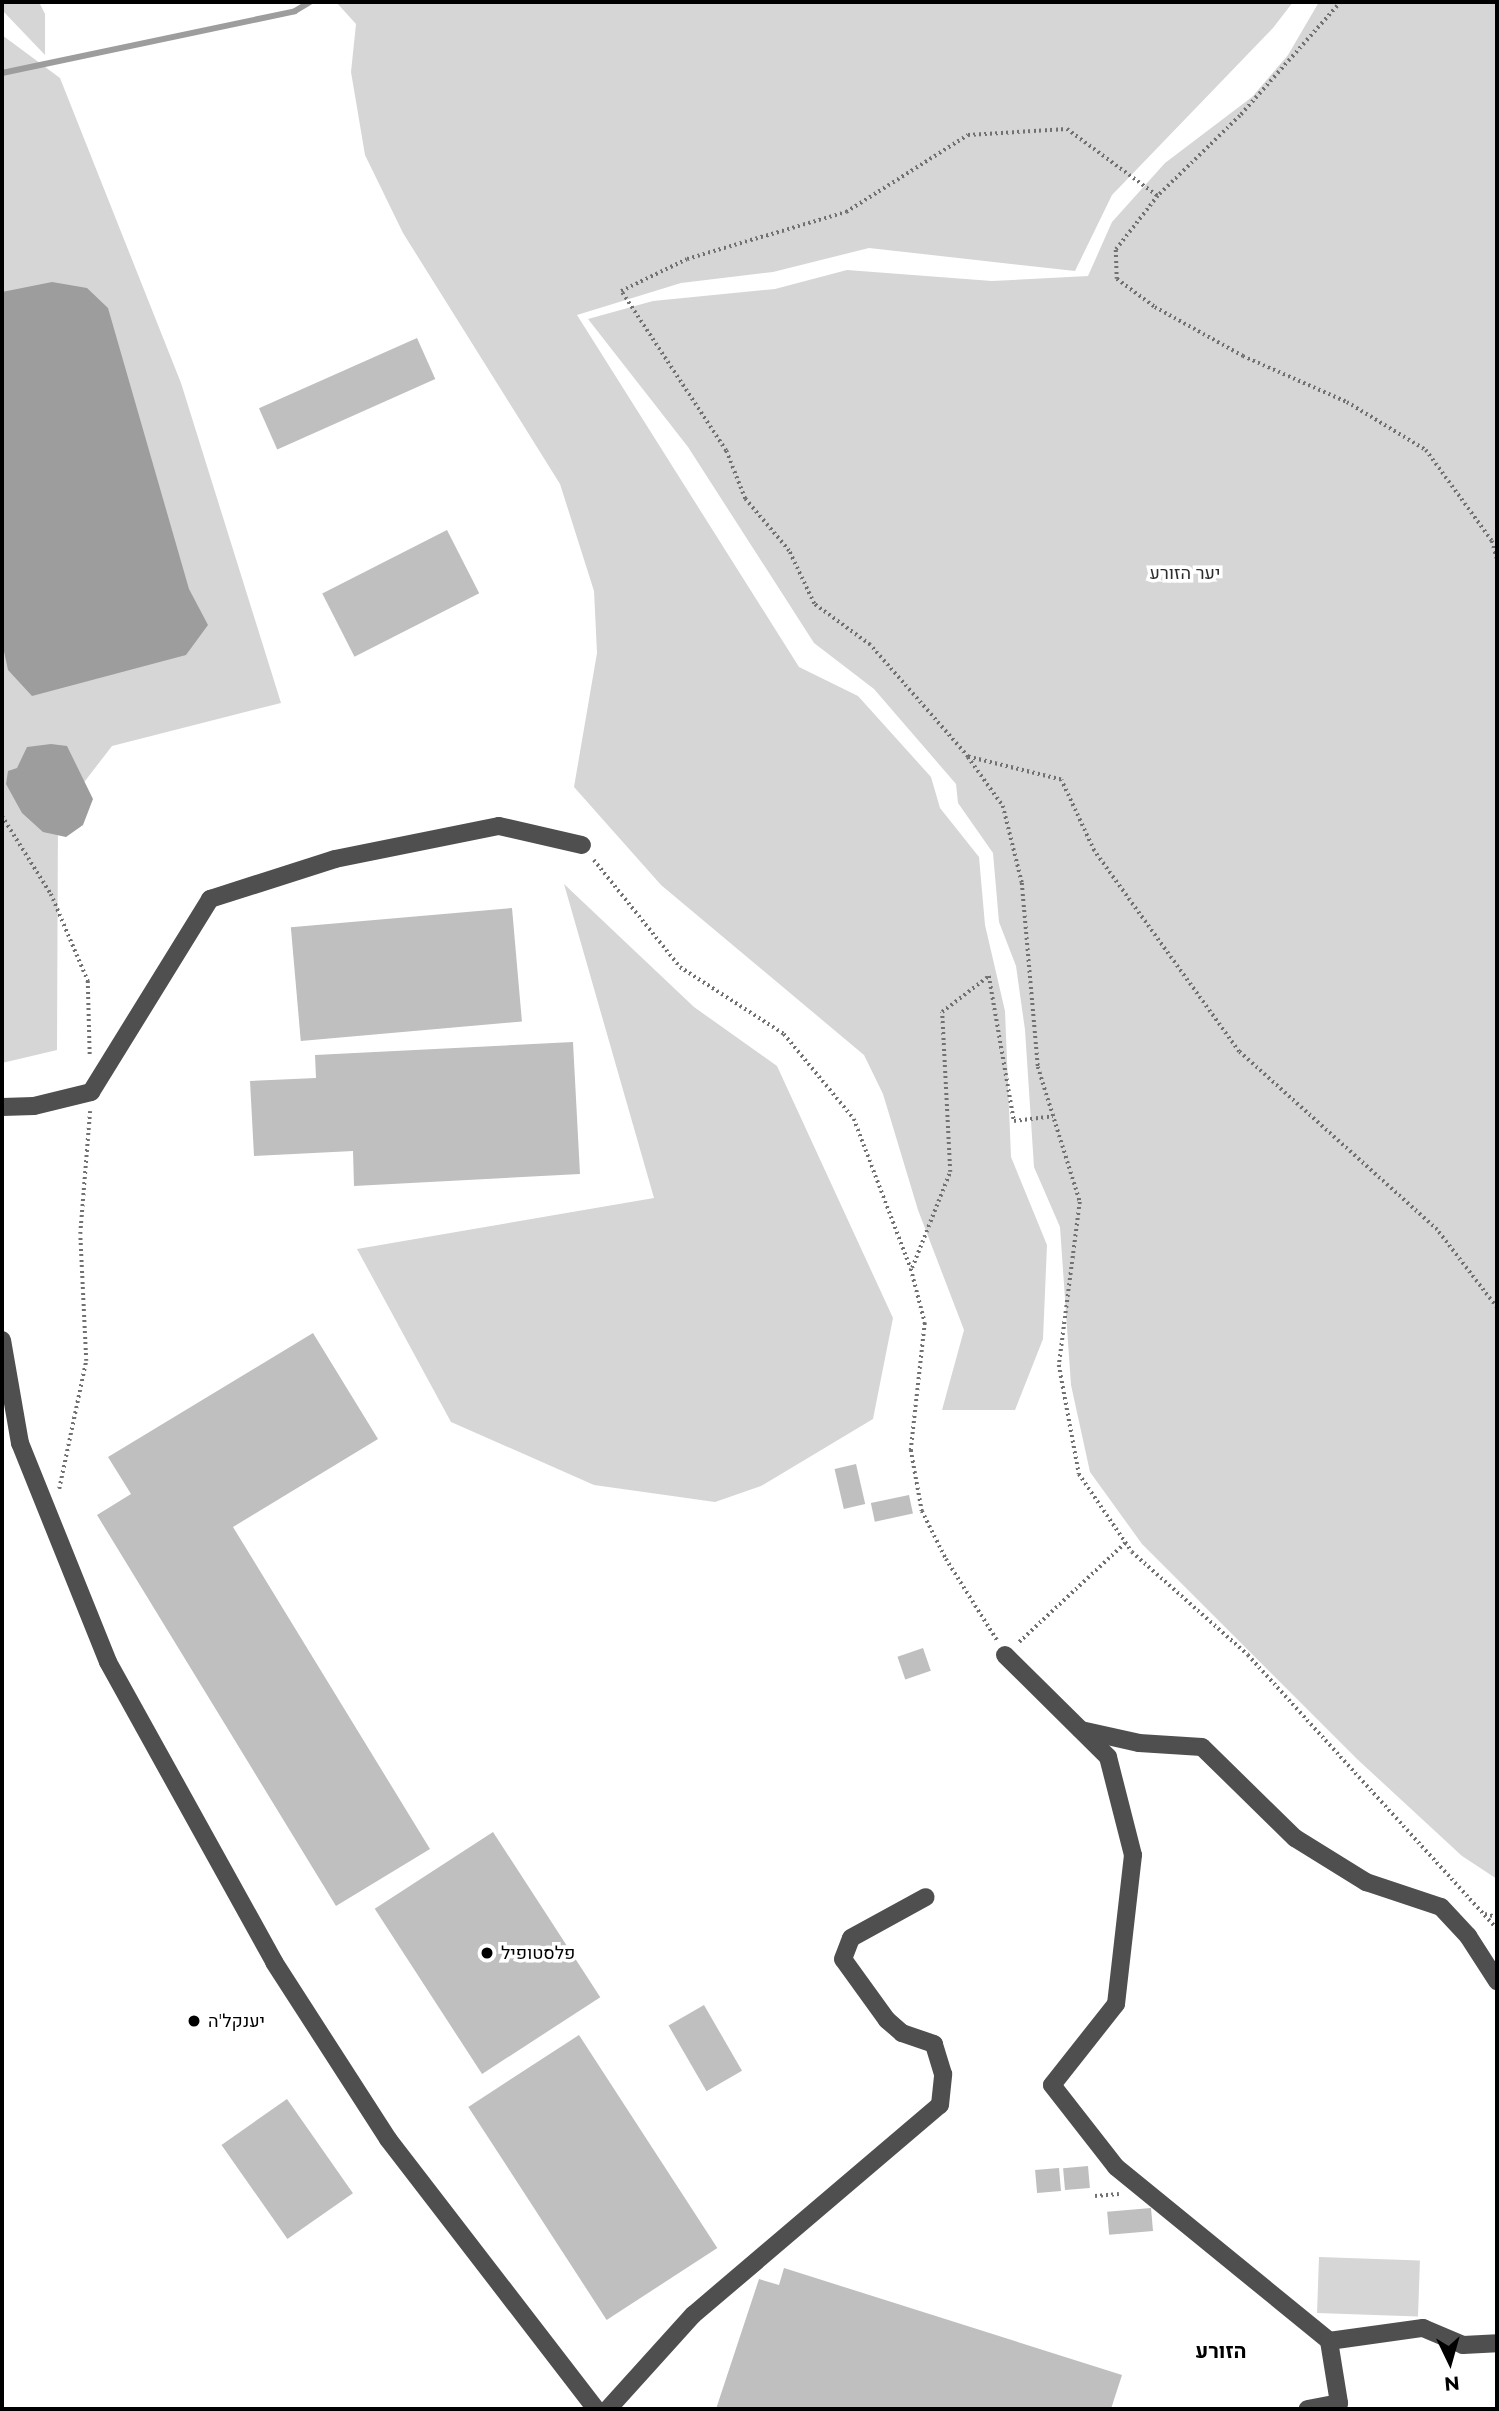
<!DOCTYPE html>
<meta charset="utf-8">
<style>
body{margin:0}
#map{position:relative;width:1499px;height:2411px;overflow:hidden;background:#fff;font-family:Montserrat,Heebo,sans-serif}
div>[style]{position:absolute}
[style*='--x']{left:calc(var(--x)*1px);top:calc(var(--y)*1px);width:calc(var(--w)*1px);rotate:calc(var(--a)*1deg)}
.green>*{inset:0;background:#d6d6d6;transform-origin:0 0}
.water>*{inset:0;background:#9d9d9d}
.stream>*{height:6px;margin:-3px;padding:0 3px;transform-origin:3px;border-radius:3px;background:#9d9d9d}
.building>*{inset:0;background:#bfbfbf;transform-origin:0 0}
.path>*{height:3.5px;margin-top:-1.75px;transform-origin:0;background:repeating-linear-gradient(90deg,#717171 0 2px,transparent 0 5.5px)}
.minor>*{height:18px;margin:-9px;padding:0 9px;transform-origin:9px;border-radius:9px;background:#4f4f4f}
.dots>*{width:19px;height:19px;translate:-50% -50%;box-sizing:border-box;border:4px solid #fff;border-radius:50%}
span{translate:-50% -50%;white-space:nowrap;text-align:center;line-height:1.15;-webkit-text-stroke:7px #fff;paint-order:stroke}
.park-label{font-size:18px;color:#2d2d2d}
.poi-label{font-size:18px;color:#000}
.left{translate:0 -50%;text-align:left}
.quarter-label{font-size:21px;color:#000;font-weight:700}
.frame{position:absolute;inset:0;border:4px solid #000;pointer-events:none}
.north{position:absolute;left:1415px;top:2327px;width:70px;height:70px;-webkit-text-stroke:5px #fff;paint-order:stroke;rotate:175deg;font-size:19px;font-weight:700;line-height:28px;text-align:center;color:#000}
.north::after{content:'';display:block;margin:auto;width:24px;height:32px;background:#000;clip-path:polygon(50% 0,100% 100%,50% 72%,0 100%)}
</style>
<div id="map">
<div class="green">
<div style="clip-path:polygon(2px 2px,39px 2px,45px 14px,45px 55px,2px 10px)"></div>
<div style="clip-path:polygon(336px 2px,1293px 2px,1273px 28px,1112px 195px,1075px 271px,869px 248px,773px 272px,681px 283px,577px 315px,799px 667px,858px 696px,931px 777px,940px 808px,979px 857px,985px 925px,1005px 1011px,1011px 1157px,1047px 1245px,1043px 1339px,1015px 1410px,942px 1410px,964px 1330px,918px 1210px,883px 1094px,864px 1055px,661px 885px,574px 787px,597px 653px,594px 591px,560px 484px,403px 233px,365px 155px,351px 72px,356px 24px)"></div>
<div style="clip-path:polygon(1319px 2px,1497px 2px,1497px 1879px,1462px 1856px,1357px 1759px,1142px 1544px,1090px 1472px,1071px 1385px,1060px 1227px,1034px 1167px,1025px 1030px,1016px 966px,999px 922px,993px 853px,958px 803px,956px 784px,874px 689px,814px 643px,688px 447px,588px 319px,653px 301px,775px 289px,847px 270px,992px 281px,1088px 276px,1112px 222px,1165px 163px,1252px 97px,1288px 55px)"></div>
<div style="clip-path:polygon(2px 35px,60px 78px,181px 383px,281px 703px,112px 746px,58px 816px,57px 1050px,2px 1063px)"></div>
<div style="clip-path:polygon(564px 884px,694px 1007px,777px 1066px,893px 1318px,873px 1419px,761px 1486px,715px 1502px,594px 1485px,451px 1422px,357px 1249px,654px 1198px)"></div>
<div style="left:1319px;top:2257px;width:101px;height:56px;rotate:2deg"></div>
</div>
<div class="water">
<div style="clip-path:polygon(52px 282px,87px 288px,108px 308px,189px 589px,208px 625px,186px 655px,32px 696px,8px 670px,2px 642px,2px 292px)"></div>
<div style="clip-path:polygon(51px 744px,67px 746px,93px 799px,83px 825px,66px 837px,43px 832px,22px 813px,6px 784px,8px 771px,17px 768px,27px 747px)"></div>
</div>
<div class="stream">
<div style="--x:2;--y:73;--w:299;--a:-11.9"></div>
<div style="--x:295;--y:11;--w:17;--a:-31"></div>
</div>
<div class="building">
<div style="left:417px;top:338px;width:45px;height:173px;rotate:66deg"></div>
<div style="left:447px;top:530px;width:71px;height:140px;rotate:63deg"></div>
<div style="left:512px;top:908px;width:114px;height:222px;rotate:85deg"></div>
<div style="clip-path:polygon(573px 1042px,580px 1174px,354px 1186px,353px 1151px,254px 1156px,250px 1081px,316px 1078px,315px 1055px)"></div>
<div style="clip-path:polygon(313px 1333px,378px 1439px,233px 1527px,430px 1849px,336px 1906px,97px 1515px,131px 1494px,108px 1457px)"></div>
<div style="left:856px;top:1464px;width:41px;height:22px;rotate:77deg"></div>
<div style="left:909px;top:1495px;width:19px;height:39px;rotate:78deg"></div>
<div style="left:923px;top:1648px;width:24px;height:27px;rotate:71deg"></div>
<div style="left:493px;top:1832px;width:197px;height:141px;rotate:57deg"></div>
<div style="left:704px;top:2005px;width:76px;height:41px;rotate:60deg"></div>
<div style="left:579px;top:2035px;width:254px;height:132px;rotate:57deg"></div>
<div style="left:287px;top:2099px;width:115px;height:80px;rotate:55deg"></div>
<div style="left:1088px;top:2166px;width:22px;height:25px;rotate:85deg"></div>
<div style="left:1059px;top:2168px;width:23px;height:24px;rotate:85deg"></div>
<div style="left:1151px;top:2208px;width:23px;height:44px;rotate:85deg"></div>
<div style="clip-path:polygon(784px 2268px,1122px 2375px,1111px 2409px,716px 2409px,759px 2279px,779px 2285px)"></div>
</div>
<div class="path">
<div style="--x:1341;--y:2;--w:152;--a:131.5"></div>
<div style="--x:1240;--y:116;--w:115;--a:135.7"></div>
<div style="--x:1158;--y:196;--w:68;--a:127.9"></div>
<div style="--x:1116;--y:250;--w:29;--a:88"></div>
<div style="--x:1117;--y:279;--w:47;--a:36.4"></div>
<div style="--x:1155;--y:307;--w:101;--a:29.1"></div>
<div style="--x:1243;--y:356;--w:114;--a:23.9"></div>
<div style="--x:1347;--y:402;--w:92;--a:31.3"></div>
<div style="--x:1426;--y:450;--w:112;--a:54"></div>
<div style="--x:1492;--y:541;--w:19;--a:74"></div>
<div style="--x:968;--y:757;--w:149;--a:-131.2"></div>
<div style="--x:870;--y:645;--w:69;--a:-143.8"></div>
<div style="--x:814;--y:604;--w:59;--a:-115.3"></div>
<div style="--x:789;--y:551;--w:68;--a:-130.2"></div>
<div style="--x:745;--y:499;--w:52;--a:-111.6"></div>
<div style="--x:726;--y:451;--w:191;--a:-123.3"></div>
<div style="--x:621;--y:291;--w:73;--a:-25.9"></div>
<div style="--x:687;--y:259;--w:166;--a:-16.5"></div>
<div style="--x:846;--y:212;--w:144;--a:-32.3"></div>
<div style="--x:968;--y:135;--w:99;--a:-3.5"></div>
<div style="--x:1067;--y:129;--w:113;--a:36.4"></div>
<div style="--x:2;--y:816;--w:92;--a:57.9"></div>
<div style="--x:51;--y:894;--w:95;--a:67"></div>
<div style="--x:88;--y:981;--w:77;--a:88.5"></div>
<div style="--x:594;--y:860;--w:137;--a:51.2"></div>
<div style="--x:680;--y:967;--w:124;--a:32.8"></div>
<div style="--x:784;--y:1034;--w:110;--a:50.5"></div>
<div style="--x:854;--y:1119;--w:160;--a:69.2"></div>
<div style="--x:911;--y:1269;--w:56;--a:75.5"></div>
<div style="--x:925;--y:1323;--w:128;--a:96.3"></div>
<div style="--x:911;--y:1450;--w:62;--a:79.8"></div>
<div style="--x:922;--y:1511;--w:54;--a:63.4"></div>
<div style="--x:946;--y:1559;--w:96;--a:57.8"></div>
<div style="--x:912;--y:1268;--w:103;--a:-68.4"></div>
<div style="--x:950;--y:1172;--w:160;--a:-92.9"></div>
<div style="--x:942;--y:1012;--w:59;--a:-37.5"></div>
<div style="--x:989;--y:976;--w:147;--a:80.2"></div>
<div style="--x:1014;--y:1121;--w:39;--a:-7"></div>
<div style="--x:1497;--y:1308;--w:98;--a:-127.6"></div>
<div style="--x:1437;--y:1230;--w:266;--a:-138"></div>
<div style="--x:1239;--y:1052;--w:248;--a:-125.8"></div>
<div style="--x:1094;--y:851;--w:78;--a:-114.9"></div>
<div style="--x:1061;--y:780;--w:96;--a:-166.1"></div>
<div style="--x:968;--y:757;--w:60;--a:54.5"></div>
<div style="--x:1003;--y:806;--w:79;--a:76.1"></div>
<div style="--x:1022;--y:883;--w:185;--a:85"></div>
<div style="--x:1038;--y:1067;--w:141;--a:72.7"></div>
<div style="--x:1080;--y:1202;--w:164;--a:97.3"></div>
<div style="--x:1059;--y:1365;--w:111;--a:79.6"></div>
<div style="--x:1079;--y:1474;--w:94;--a:55.8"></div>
<div style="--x:1132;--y:1552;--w:155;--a:41.6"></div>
<div style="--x:1248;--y:1655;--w:370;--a:47.7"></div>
<div style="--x:59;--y:1489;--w:131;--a:-78.1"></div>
<div style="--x:86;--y:1361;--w:127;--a:-92.7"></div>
<div style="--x:80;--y:1234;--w:123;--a:-85.4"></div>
<div style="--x:1019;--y:1642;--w:145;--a:-43"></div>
<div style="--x:1485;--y:1914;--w:12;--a:14"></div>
<div style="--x:1095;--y:2196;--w:24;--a:-5"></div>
</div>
<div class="minor">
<div style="--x:2;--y:1107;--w:32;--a:-2"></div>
<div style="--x:34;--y:1106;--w:59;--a:-13.8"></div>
<div style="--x:91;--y:1092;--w:227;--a:-58.3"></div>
<div style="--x:210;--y:899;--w:131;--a:-17.7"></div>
<div style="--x:335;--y:859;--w:167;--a:-11.4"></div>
<div style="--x:499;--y:826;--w:85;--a:12.9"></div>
<div style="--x:2;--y:1340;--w:105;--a:80.1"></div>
<div style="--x:20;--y:1443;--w:236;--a:68.1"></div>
<div style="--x:108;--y:1662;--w:343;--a:61"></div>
<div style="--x:274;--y:1962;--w:211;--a:57.2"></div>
<div style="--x:388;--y:2139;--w:341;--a:52.4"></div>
<div style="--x:1005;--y:1655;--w:145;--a:44.7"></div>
<div style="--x:1108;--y:1757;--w:101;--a:75.7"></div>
<div style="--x:1133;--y:1855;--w:150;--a:96.5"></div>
<div style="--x:1116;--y:2004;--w:103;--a:128.3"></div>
<div style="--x:1052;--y:2085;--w:104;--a:52"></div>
<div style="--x:1116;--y:2167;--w:275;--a:39.2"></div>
<div style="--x:1329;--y:2341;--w:63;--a:80.8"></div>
<div style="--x:1339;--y:2403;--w:32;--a:169"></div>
<div style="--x:1081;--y:1730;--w:59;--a:12.6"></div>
<div style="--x:1139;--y:1743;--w:63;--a:3.6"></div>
<div style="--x:1202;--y:1747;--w:130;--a:44.4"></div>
<div style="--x:1295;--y:1838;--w:84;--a:31.8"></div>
<div style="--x:1366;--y:1882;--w:79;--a:18.4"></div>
<div style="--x:1441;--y:1907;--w:40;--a:47"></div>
<div style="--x:1468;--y:1936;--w:54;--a:57.2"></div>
<div style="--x:1329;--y:2341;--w:95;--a:-7.9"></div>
<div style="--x:1423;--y:2328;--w:43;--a:23"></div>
<div style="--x:1463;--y:2345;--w:34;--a:-3"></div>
<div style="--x:608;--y:2409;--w:127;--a:-47.9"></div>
<div style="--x:693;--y:2315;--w:324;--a:-40.4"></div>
<div style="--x:940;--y:2105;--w:31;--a:-84"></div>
<div style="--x:943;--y:2074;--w:31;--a:-107"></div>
<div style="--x:934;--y:2044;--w:34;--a:-161"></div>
<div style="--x:902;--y:2033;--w:20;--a:-139"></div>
<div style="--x:887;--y:2020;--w:75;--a:-125.8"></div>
<div style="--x:843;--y:1959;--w:22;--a:-69"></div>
<div style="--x:851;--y:1938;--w:85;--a:-28.7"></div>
</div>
<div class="dots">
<div style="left:487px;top:1953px;background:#000"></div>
<div style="left:194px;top:2021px;background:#000"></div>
</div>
<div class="park-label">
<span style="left:1185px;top:573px">יער הזורע</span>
</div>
<div class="poi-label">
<span class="left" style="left:501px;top:1953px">פלסטופיל</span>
<span class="left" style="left:208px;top:2021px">יענקל'ה</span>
</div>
<div class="quarter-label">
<span style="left:1221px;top:2351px">הזורע</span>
</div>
<div class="frame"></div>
<div class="north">N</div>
</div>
